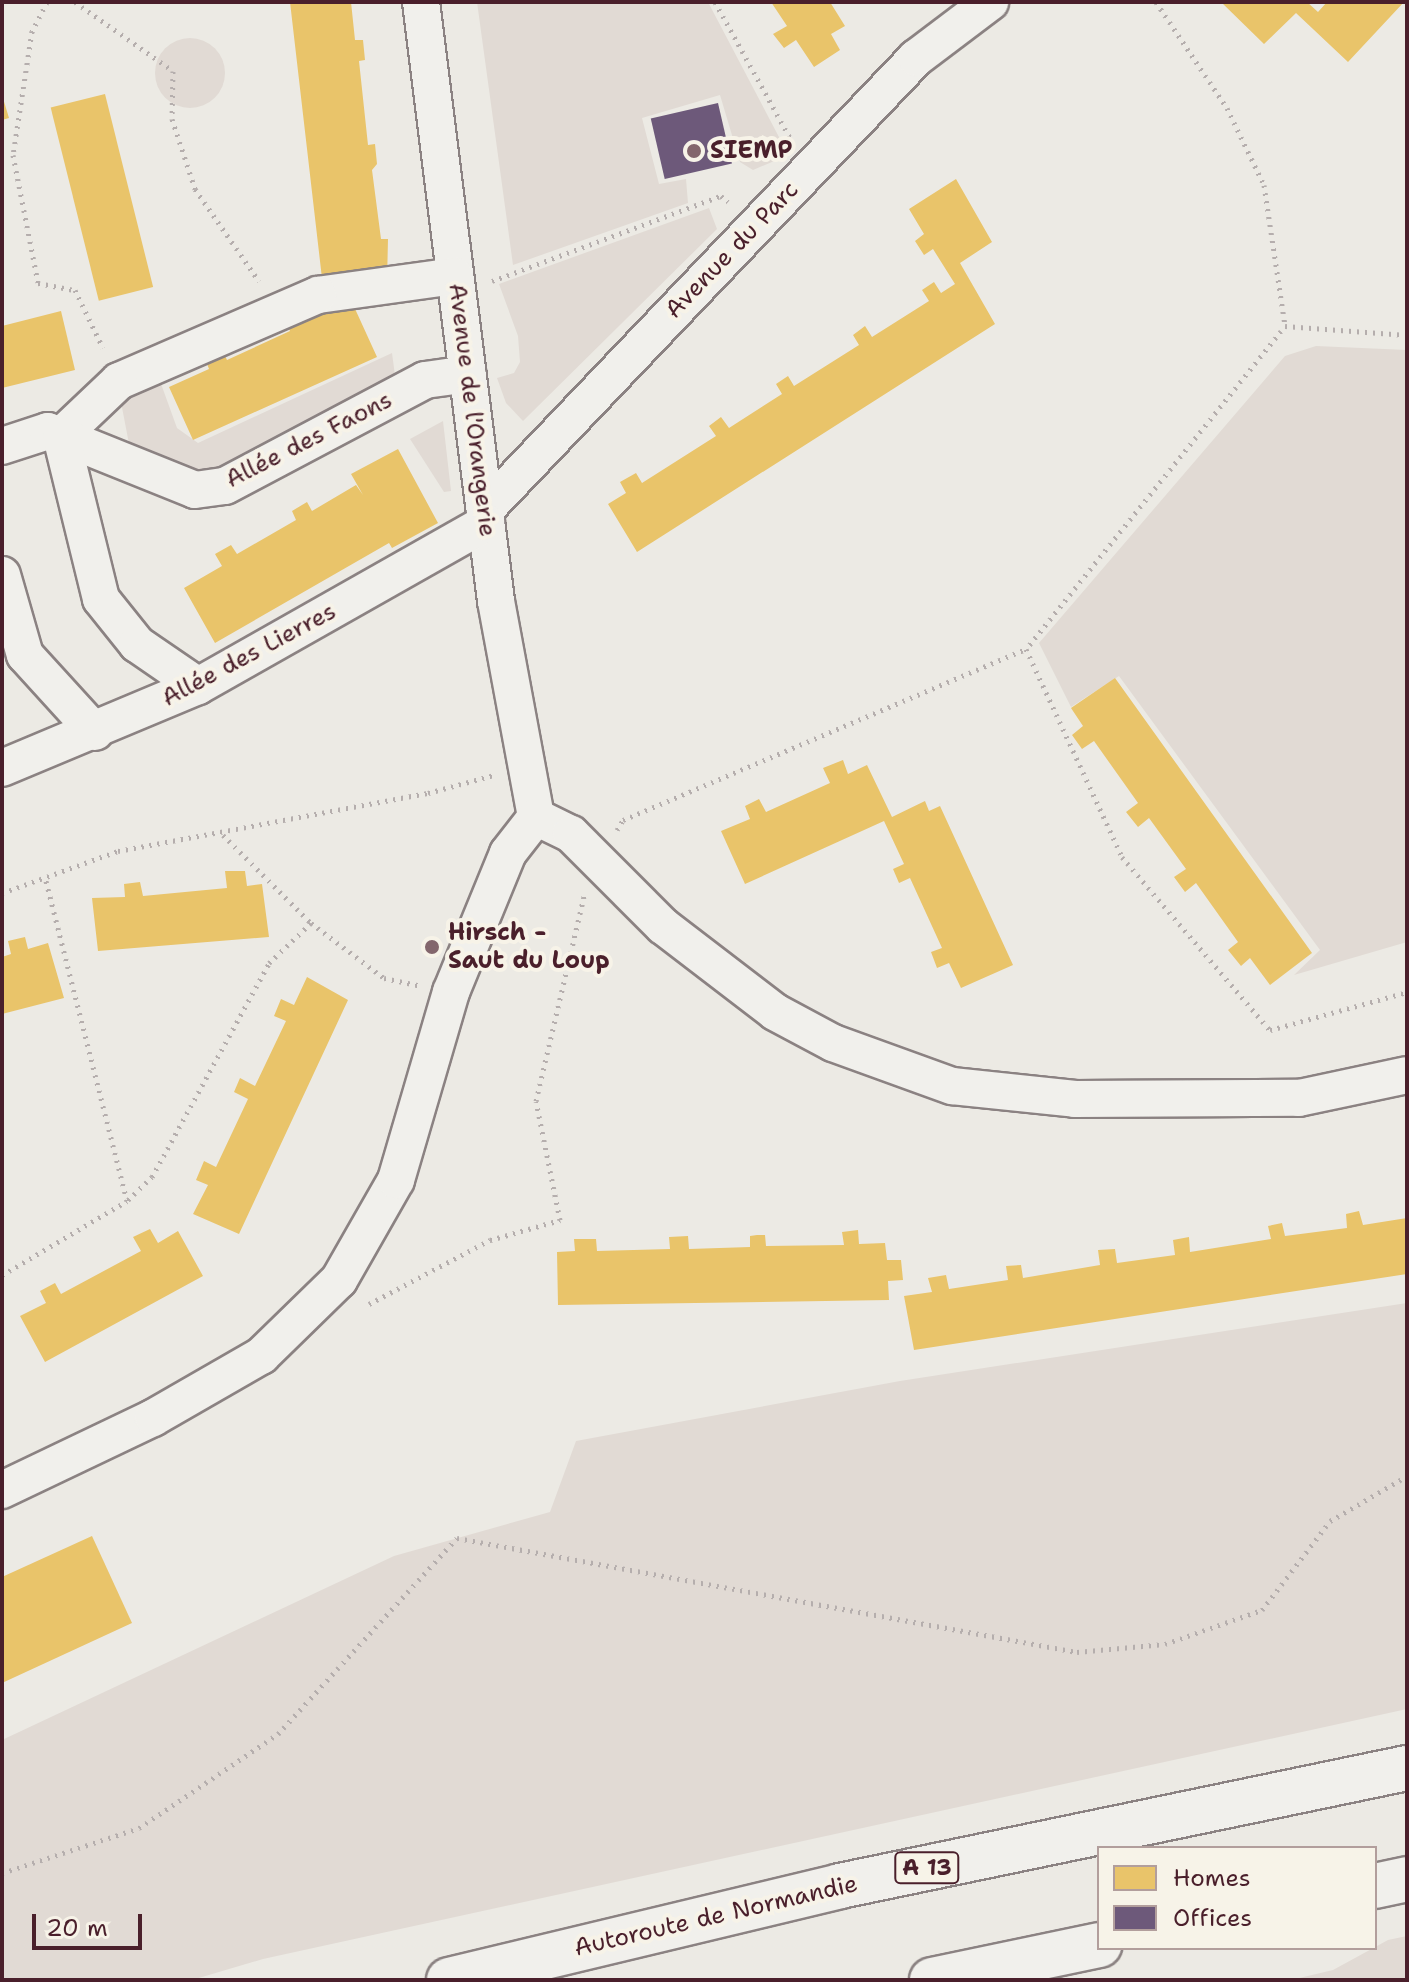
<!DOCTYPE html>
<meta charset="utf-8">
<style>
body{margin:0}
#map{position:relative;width:1409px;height:1982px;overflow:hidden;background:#eceae4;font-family:"Shantell Sans",sans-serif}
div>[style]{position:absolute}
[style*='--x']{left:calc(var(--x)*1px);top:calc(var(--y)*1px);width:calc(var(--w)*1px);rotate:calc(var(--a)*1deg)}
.green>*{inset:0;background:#e1dad4}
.round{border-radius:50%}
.homes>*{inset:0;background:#e9c46a;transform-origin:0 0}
.offices>*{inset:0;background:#6d597a;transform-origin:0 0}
.path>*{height:5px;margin-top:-2.5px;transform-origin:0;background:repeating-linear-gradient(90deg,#b5aead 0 2px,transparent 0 8px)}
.roads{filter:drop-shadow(2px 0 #8b8282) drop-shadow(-2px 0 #8b8282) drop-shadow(0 2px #8b8282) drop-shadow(0 -2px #8b8282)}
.street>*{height:36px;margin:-18px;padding:0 18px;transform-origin:18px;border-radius:18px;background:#f1f0ec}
.highway>*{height:44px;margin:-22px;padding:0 22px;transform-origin:22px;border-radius:22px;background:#f1f0ec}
.dots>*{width:22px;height:22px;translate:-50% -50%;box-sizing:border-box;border:4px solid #f7f3e8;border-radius:50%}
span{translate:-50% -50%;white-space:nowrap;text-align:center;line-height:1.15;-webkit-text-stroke:8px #f7f3e8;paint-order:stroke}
.shield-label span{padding:2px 6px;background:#f7f3e8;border:2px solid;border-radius:6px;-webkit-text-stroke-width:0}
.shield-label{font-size:22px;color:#4a1f2b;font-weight:700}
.poi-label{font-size:24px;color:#4a1f2b;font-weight:700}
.left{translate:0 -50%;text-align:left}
.street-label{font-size:24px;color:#4a1f2b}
.frame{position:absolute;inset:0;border:4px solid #4a1f2b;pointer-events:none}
.legend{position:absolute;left:1097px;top:1846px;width:280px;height:104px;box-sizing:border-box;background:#f7f3e8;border:2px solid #b29e9c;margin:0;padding:10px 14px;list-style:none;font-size:24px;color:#4a1f2b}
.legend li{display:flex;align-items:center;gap:16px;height:40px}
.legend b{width:40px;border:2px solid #b29e9c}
.scale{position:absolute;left:32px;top:1914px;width:110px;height:36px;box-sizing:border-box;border:4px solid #4a1f2b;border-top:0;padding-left:10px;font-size:24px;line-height:28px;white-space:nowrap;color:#4a1f2b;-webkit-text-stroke:6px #f7f3e8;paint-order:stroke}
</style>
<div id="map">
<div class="green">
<div style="clip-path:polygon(477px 2px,708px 2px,780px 139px,779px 159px,753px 170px,740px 162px,720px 95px,642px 118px,659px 184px,686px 179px,688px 203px,513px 265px)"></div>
<div class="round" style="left:155px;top:38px;width:70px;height:70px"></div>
<div style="clip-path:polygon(709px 208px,717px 229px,523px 421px,506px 403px,497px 378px,514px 373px,520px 362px,518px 336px,499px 284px)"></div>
<div style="clip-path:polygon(1316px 346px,1407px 350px,1407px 942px,1294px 975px,1320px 950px,1119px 676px,1071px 707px,1039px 643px,1285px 356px)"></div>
<div style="clip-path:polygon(392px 353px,396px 383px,225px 476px,192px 480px,130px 449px,120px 397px,160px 381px,177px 428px,198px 443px)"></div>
<div style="clip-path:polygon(443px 421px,451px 491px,444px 492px,410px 439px)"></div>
<div style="clip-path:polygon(1407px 1303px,1407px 1709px,263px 1959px,192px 1980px,2px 1980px,2px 1740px,394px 1556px,550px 1512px,576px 1441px,900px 1381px)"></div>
<div style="clip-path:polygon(1407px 1936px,1407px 1980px,1291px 1980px,1333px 1970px,1388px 1940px)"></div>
</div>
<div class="homes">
<div style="clip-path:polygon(290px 2px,351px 2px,355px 40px,363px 40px,365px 60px,359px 61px,368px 145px,375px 144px,377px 164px,372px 170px,381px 239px,388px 239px,387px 282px,323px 287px)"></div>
<div style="clip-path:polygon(771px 2px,830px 2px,845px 26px,831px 34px,840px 50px,814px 67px,796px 40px,784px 48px,773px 34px,787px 26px)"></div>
<div style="clip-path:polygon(1221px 2px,1307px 2px,1318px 12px,1327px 2px,1404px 2px,1348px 62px,1296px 13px,1264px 44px)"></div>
<div style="left:105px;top:94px;width:199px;height:56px;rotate:76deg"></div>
<div style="clip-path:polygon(2px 95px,9px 118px,2px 120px)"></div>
<div style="clip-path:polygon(956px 179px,992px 242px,960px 263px,995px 324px,637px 552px,608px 504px,626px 493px,620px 482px,636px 473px,642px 483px,716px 436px,709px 426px,721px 417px,729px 428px,782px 394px,776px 384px,788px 376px,794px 386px,859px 345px,853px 335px,865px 326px,872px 337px,929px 301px,922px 290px,934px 282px,941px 293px,955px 284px,933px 249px,924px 255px,915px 241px,924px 234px,909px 209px)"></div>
<div style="clip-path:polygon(351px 300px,377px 357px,193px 440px,169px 387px,209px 369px,204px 356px,221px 347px,227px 360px,290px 331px,282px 315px,300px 308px,306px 320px)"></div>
<div style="clip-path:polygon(61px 311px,75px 370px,2px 388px,2px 326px)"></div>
<div style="clip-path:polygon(398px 449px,438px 523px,392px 548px,389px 543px,215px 643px,184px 588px,222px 566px,215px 554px,231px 545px,237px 554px,296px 520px,292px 511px,307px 502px,312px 511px,356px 485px,363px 495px,351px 474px)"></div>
<div style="clip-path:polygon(1115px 678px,1312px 953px,1270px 985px,1250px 958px,1241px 966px,1228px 950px,1238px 942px,1196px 883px,1185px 892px,1174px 877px,1186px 869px,1149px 818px,1138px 827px,1126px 812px,1138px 803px,1094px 741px,1082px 749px,1072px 735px,1083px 726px,1071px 708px)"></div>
<div style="clip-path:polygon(843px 760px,848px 774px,867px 765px,892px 817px,925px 801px,929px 811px,940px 806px,1013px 965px,961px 988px,949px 963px,937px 968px,931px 952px,942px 948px,910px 878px,899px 883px,893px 869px,904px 864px,884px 821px,745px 884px,721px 831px,750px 819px,745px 806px,759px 799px,766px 812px,830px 783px,823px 768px)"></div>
<div style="clip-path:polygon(225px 871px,245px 871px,247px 886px,262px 884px,269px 937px,98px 951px,92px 898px,125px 897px,124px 884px,140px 882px,143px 896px,227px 888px)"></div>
<div style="clip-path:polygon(25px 937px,28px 949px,48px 943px,64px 998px,2px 1014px,2px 957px,11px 954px,8px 941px)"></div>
<div style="clip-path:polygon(307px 977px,348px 1000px,239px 1234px,193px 1214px,208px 1185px,196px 1180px,204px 1161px,216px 1167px,248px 1099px,234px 1092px,240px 1078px,255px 1086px,286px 1021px,274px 1016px,281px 999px,294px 1005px)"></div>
<div style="clip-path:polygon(1359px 1211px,1363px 1225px,1407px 1218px,1407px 1274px,914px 1350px,904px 1296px,932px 1292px,928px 1278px,946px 1275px,949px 1289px,1008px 1280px,1006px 1266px,1021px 1265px,1023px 1278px,1100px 1265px,1098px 1250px,1115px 1249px,1117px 1263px,1175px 1255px,1173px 1240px,1189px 1237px,1190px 1252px,1271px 1239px,1268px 1226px,1282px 1223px,1285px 1236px,1347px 1228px,1346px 1214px)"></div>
<div style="clip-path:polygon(150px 1229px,158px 1243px,178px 1231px,203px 1276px,45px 1362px,20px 1316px,46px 1303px,40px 1291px,55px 1283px,61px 1294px,141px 1251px,133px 1237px)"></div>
<div style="clip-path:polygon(858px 1230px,859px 1244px,885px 1243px,887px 1260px,901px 1260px,903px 1280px,888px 1281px,889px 1300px,558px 1305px,557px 1252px,575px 1251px,574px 1239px,596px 1239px,597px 1251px,670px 1249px,669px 1237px,688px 1236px,689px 1249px,750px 1247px,750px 1236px,757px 1235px,765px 1235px,766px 1246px,844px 1245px,842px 1232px)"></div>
<div style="clip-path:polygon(92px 1536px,132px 1623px,2px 1683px,2px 1577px)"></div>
</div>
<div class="offices">
<div style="left:718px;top:103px;width:62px;height:69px;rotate:77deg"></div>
</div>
<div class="path">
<div style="--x:47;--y:2;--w:33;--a:117"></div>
<div style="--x:32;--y:31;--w:125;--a:98.7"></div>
<div style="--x:13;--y:155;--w:130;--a:78.9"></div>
<div style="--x:38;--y:283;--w:38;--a:11"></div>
<div style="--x:75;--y:290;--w:64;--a:64.2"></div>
<div style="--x:75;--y:2;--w:120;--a:35.1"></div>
<div style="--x:173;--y:71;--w:48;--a:91.2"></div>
<div style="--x:172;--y:119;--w:74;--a:71.8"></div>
<div style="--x:195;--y:189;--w:112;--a:55.2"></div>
<div style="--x:715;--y:2;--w:155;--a:61.1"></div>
<div style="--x:1156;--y:2;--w:128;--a:56.2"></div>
<div style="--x:1227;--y:108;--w:85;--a:64.3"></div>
<div style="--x:1264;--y:185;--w:143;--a:81.5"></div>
<div style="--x:1285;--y:326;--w:122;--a:4.2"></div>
<div style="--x:492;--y:281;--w:244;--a:-20.4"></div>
<div style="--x:721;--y:196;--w:9;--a:41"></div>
<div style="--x:1281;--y:331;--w:408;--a:128.7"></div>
<div style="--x:1026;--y:649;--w:229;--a:65.2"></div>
<div style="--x:1122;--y:857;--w:228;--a:49.5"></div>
<div style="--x:1270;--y:1030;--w:142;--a:-15.5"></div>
<div style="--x:617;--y:830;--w:12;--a:-59"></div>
<div style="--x:623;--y:820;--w:438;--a:-23"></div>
<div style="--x:223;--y:835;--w:124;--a:45"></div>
<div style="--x:311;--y:923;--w:91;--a:37"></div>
<div style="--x:384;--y:978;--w:35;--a:12"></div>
<div style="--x:2;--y:893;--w:123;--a:-19.9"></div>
<div style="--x:118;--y:851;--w:315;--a:-10.6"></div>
<div style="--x:428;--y:793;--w:68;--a:-15.3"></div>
<div style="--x:128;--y:1200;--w:33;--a:-44"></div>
<div style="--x:152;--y:1177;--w:244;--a:-61.3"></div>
<div style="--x:269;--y:963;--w:58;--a:-43.6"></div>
<div style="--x:2;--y:1275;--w:145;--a:-30.6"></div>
<div style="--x:127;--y:1201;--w:333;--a:-104.2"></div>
<div style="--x:369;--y:1304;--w:137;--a:-27.9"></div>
<div style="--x:490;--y:1240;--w:73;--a:-15.9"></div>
<div style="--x:560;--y:1220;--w:121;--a:-101.4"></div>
<div style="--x:536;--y:1101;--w:211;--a:-76.8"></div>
<div style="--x:2;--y:1873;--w:144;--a:-18.2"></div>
<div style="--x:139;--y:1828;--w:168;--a:-34.1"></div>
<div style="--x:278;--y:1734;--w:265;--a:-47.6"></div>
<div style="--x:457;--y:1538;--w:630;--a:10.42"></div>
<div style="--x:1077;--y:1652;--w:88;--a:-5.2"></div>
<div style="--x:1165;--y:1644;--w:103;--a:-19.3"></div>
<div style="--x:1262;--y:1610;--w:112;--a:-52.6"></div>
<div style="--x:1330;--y:1521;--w:89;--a:-30.3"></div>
</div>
<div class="roads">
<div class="street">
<div style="--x:421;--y:2;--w:604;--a:82.86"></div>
<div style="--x:496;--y:601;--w:220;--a:79.5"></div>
<div style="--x:455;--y:276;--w:138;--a:172.1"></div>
<div style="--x:318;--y:295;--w:217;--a:156.6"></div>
<div style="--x:119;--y:381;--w:80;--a:136.5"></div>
<div style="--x:61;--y:436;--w:144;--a:21.9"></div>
<div style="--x:195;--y:490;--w:30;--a:-8"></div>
<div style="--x:225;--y:486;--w:226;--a:-27.9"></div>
<div style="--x:425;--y:380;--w:43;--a:-7.9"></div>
<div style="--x:2;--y:446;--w:48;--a:-18.1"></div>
<div style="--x:48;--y:431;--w:14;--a:21"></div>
<div style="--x:61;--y:436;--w:168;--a:76.2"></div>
<div style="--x:101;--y:599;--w:58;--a:51.3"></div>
<div style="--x:137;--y:644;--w:74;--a:34.5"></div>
<div style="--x:485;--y:510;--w:625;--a:-46.36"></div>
<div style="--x:916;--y:58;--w:93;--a:-37.1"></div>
<div style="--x:2;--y:575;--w:83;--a:74"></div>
<div style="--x:25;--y:655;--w:104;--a:47.7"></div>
<div style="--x:2;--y:768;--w:212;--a:-22.7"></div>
<div style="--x:198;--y:686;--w:331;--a:-29.5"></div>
<div style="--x:536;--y:817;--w:39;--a:26"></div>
<div style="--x:571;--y:834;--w:130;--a:45"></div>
<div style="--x:663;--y:926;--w:141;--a:37.5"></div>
<div style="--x:775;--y:1012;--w:66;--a:28.1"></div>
<div style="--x:833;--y:1043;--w:127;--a:19.9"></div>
<div style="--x:952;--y:1086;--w:124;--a:6"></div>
<div style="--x:1075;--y:1099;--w:224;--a:-0.3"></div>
<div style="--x:1299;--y:1098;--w:110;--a:-12"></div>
<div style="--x:2;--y:1490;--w:167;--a:-25.5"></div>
<div style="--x:153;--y:1418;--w:125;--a:-29.9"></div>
<div style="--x:261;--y:1356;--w:109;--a:-44.3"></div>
<div style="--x:339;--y:1280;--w:115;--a:-60.3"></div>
<div style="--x:396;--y:1180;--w:196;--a:-73.7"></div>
<div style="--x:451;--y:992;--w:150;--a:-67.7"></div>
<div style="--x:508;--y:853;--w:46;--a:-52.1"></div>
</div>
<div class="highway">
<div style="--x:1375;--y:1886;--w:33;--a:-12"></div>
<div style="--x:449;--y:1980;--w:402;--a:-13.5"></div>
<div style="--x:840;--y:1886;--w:579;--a:-11.76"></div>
<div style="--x:932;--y:1980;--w:171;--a:-11.8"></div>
</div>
</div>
<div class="dots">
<div style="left:694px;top:151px;background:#83666c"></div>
<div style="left:432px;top:947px;background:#83666c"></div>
</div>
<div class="shield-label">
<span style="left:927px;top:1868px">A 13</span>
</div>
<div class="poi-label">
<span class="left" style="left:710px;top:151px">SIEMP</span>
<span class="left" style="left:448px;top:947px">Hirsch -<br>Saut du Loup</span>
</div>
<div class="street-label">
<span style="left:732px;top:250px;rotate:-46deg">Avenue du Parc</span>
<span style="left:472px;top:410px;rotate:83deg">Avenue de l'Orangerie</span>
<span style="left:309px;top:440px;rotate:-27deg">Allée des Faons</span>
<span style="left:249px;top:655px;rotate:-28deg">Allée des Lierres</span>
<span style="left:716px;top:1916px;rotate:-13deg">Autoroute de Normandie</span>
</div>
<div class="frame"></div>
<ul class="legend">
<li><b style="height:22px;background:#e9c46a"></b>Homes</li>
<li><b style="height:22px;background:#6d597a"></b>Offices</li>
</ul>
<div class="scale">20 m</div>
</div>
